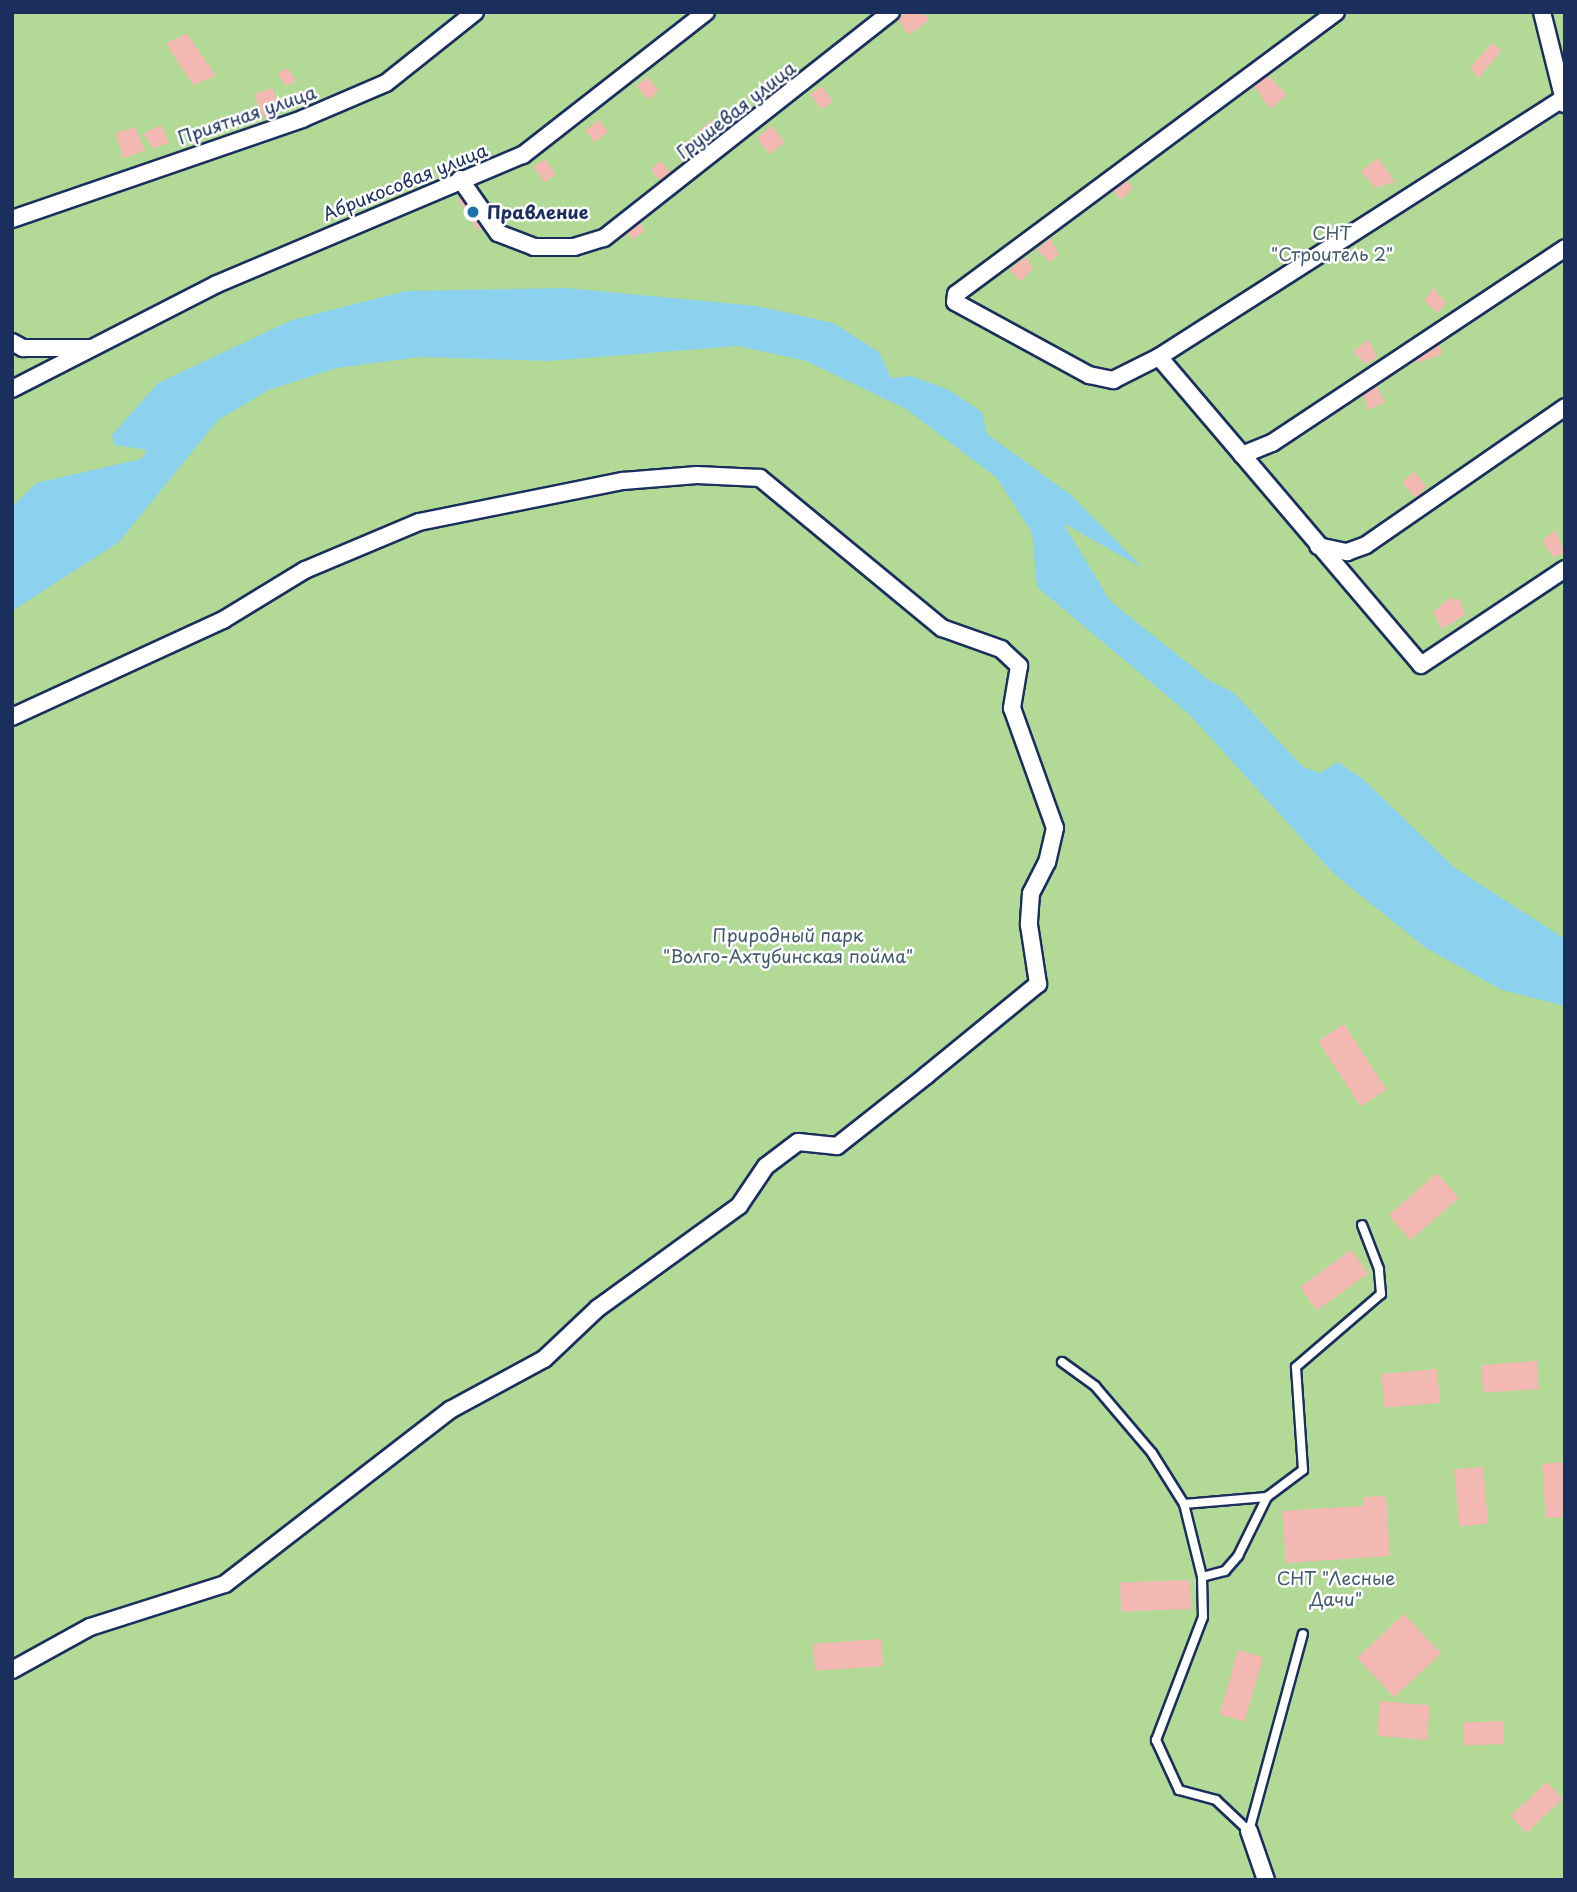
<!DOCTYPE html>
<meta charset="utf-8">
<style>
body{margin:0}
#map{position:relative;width:1577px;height:1892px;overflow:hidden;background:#fceae8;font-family:"Playpen Sans",sans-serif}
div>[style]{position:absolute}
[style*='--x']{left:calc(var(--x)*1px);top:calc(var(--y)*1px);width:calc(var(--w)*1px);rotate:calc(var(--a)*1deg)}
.green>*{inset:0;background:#b2d995;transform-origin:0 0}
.water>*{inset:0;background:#8cd1ee}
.building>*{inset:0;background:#f4b8b3;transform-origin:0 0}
.roads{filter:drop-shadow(2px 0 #1b2f5e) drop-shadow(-2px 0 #1b2f5e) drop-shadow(0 2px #1b2f5e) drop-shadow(0 -2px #1b2f5e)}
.lane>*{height:8px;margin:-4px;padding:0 4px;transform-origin:4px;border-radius:4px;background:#fff}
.street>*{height:16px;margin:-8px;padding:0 8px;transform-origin:8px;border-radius:8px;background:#fff}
.dots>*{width:19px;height:19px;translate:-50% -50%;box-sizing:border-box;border:4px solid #fff;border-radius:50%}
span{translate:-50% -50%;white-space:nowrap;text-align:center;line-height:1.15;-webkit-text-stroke:5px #fff;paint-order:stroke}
.street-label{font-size:18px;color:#1b2f5e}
.poi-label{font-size:18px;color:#1b2f5e;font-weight:700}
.left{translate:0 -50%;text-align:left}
.park-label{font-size:18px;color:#415a6c}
.frame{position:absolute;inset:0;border:14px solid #1b2f5e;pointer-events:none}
</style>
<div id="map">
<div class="green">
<div style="left:12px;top:12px;width:1553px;height:1868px"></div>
</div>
<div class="water">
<div style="clip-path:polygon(567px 288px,757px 306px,833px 323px,879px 352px,891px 378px,911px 376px,947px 389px,982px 412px,987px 434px,1071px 495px,1143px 568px,1063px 523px,1110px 601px,1209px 680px,1233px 692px,1303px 767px,1320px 773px,1338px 762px,1364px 780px,1455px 868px,1565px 939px,1565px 1006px,1502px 990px,1426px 948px,1334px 874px,1190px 715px,1037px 587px,1032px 533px,997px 478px,906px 409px,806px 361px,738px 346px,548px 361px,419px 357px,337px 368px,269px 390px,218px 420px,119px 542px,12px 611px,12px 507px,36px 483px,141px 459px,147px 450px,114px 445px,112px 435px,158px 383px,292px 320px,406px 291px)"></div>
</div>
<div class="building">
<div style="clip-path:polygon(907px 12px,923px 12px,929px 20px,909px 35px,898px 20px)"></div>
<div style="clip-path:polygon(187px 34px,216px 76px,193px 85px,166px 43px)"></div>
<div style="clip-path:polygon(1492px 43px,1501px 50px,1479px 78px,1470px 68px)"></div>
<div style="clip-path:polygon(287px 68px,296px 80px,287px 86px,277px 74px)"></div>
<div style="clip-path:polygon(1266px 74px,1287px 95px,1270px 109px,1252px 83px)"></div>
<div style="left:647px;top:77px;width:18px;height:14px;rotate:49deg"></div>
<div style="left:821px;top:86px;width:19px;height:14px;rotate:51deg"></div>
<div style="clip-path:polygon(272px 88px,279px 105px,264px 118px,254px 94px)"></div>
<div style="left:599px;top:120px;width:15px;height:17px;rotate:53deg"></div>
<div style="left:712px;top:120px;width:18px;height:16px;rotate:52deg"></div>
<div style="clip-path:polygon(161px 125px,169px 143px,153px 148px,143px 134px)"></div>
<div style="left:772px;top:126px;width:21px;height:19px;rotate:53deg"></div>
<div style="clip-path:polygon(135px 127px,145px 150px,123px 159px,116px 133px)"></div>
<div style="clip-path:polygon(1378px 158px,1395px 182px,1375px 188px,1361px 171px)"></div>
<div style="left:545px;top:159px;width:19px;height:14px;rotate:55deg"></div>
<div style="left:660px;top:161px;width:18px;height:13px;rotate:47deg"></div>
<div style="clip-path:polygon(1124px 178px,1133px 188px,1121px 200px,1110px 187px)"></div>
<div style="left:468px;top:193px;width:37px;height:12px;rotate:57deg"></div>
<div style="left:638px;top:221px;width:12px;height:15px;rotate:55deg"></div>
<div style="clip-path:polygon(1050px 238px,1059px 254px,1050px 262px,1037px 250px)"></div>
<div style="clip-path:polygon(1026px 257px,1033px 269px,1021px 281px,1009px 270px)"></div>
<div style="clip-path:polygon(1433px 288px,1446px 303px,1438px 313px,1424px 301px)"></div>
<div style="clip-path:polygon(1368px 339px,1377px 358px,1366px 364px,1353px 352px)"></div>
<div style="clip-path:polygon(1438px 341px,1442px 354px,1417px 363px,1413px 354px)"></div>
<div style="clip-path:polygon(1375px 383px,1385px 402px,1368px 410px,1362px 389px)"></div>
<div style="clip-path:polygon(1414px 472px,1426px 486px,1417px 499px,1402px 482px)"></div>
<div style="clip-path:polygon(1555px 530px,1565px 553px,1553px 557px,1542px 541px)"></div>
<div style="clip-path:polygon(1452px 596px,1454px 601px,1460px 598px,1465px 615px,1442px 629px,1433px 612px)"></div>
<div style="left:1344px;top:1024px;width:78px;height:31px;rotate:57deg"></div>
<div style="left:1437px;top:1173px;width:33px;height:64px;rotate:49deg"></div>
<div style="left:1351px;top:1250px;width:29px;height:63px;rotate:54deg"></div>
<div style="left:1537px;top:1361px;width:28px;height:56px;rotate:86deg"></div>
<div style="left:1437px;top:1369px;width:34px;height:56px;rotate:85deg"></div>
<div style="clip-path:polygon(1565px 1462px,1565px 1517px,1546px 1518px,1542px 1464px)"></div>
<div style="left:1483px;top:1467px;width:57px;height:29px;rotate:85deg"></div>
<div style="clip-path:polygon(1386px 1496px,1390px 1556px,1286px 1563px,1282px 1511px,1364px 1506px,1364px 1497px)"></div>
<div style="left:1190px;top:1580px;width:29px;height:70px;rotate:88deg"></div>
<div style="left:1404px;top:1614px;width:54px;height:64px;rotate:47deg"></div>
<div style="left:881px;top:1639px;width:27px;height:68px;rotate:86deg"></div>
<div style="left:1238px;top:1650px;width:26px;height:67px;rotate:16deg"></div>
<div style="left:1380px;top:1701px;width:50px;height:35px;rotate:5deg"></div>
<div style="left:1503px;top:1721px;width:23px;height:40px;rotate:88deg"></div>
<div style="left:1547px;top:1782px;width:23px;height:50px;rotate:47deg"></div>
</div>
<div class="roads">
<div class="lane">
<div style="--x:1062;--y:1362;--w:41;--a:36"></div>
<div style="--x:1095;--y:1386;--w:88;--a:49.6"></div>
<div style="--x:1152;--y:1453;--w:60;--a:57.9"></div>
<div style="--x:1184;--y:1504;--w:75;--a:76.1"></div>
<div style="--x:1202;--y:1577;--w:40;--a:88.6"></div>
<div style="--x:1203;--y:1617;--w:132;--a:110.9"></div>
<div style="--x:1156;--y:1740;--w:55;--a:65.3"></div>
<div style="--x:1179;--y:1790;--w:38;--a:15"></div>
<div style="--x:1216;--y:1800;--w:45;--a:43.2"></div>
<div style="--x:1249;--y:1831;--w:204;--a:-74.7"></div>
<div style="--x:1184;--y:1504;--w:83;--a:-4.8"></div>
<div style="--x:1202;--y:1577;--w:24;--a:-15"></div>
<div style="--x:1225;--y:1571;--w:20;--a:-49"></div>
<div style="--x:1238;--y:1556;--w:66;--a:-63.8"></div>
<div style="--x:1267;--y:1497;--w:45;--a:-36.9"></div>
<div style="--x:1303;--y:1470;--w:103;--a:-93.9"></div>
<div style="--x:1296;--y:1367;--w:112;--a:-40.7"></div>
<div style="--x:1381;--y:1294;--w:25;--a:-95"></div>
<div style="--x:1379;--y:1269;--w:47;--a:-111.1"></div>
</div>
<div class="street">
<div style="--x:1336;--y:12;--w:473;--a:143.4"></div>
<div style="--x:956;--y:294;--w:8;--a:97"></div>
<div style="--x:955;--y:302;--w:153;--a:28.6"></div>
<div style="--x:1089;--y:375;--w:25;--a:12"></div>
<div style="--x:1113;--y:380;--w:51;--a:-26.6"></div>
<div style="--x:1159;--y:357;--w:481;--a:-32.6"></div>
<div style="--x:1542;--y:12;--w:95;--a:76"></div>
<div style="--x:460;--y:179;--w:66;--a:54.9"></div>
<div style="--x:498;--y:233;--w:39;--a:21"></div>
<div style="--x:534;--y:247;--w:40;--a:0"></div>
<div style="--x:574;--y:247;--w:31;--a:-17"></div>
<div style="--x:604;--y:238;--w:365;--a:-38.2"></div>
<div style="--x:12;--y:219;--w:307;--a:-19"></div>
<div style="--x:302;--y:119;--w:91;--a:-23.2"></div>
<div style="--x:386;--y:83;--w:114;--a:-38.6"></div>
<div style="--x:12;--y:342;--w:13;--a:29"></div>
<div style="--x:23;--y:348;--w:66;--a:0"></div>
<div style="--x:1159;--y:357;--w:404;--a:49.6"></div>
<div style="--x:1421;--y:665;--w:173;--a:-33.7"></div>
<div style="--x:12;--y:389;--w:230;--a:-27.1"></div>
<div style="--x:217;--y:284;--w:332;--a:-22.9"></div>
<div style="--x:523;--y:155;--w:232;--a:-38"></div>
<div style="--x:1242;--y:455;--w:32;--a:-22"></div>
<div style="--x:1272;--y:443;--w:352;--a:-33.6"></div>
<div style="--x:1318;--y:546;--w:30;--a:12"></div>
<div style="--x:1347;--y:552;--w:20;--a:-20"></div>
<div style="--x:1366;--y:545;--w:242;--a:-34.7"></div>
<div style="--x:12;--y:717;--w:232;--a:-24.7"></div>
<div style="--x:223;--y:620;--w:96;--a:-31.4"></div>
<div style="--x:305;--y:570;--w:124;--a:-22.8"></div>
<div style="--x:419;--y:522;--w:208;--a:-11.4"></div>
<div style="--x:623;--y:481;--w:74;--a:-4.6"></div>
<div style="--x:697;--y:475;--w:63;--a:2.7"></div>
<div style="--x:760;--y:478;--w:236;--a:39.5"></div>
<div style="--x:942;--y:628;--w:63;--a:19.6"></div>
<div style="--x:1001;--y:649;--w:25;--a:43"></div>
<div style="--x:1019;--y:666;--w:43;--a:99.5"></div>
<div style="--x:1012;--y:708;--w:127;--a:70.3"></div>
<div style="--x:1055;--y:828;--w:35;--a:103"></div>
<div style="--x:1047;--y:862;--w:35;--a:117"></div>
<div style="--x:1031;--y:893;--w:32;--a:94"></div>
<div style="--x:1029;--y:925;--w:60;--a:81.3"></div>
<div style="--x:1038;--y:984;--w:144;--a:140.7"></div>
<div style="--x:927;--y:1075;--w:115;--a:141.7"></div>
<div style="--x:837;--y:1146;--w:39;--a:-174"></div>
<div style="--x:798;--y:1142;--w:40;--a:143"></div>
<div style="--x:766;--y:1166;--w:48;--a:124"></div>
<div style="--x:739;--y:1206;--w:174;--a:144.1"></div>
<div style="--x:598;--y:1308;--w:74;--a:136.6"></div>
<div style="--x:544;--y:1359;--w:107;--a:151.5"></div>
<div style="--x:450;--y:1410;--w:284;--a:142.3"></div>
<div style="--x:225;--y:1584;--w:142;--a:162.3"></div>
<div style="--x:90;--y:1627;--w:89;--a:151.1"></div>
<div style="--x:1249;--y:1831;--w:52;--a:70.9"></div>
</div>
</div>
<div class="dots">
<div style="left:473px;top:212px;background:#1f6fb2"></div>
</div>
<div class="street-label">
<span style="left:736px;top:110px;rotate:-38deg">Грушевая улица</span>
<span style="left:247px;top:115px;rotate:-19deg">Приятная улица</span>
<span style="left:405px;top:182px;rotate:-22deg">Абрикосовая улица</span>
</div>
<div class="poi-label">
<span class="left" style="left:487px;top:212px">Правление</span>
</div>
<div class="park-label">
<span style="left:1332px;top:244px">СНТ<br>"Строитель 2"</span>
<span style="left:788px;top:946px">Природный парк<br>"Волго-Ахтубинская пойма"</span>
<span style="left:1336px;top:1589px">СНТ "Лесные<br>Дачи"</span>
</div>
<div class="frame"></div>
</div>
